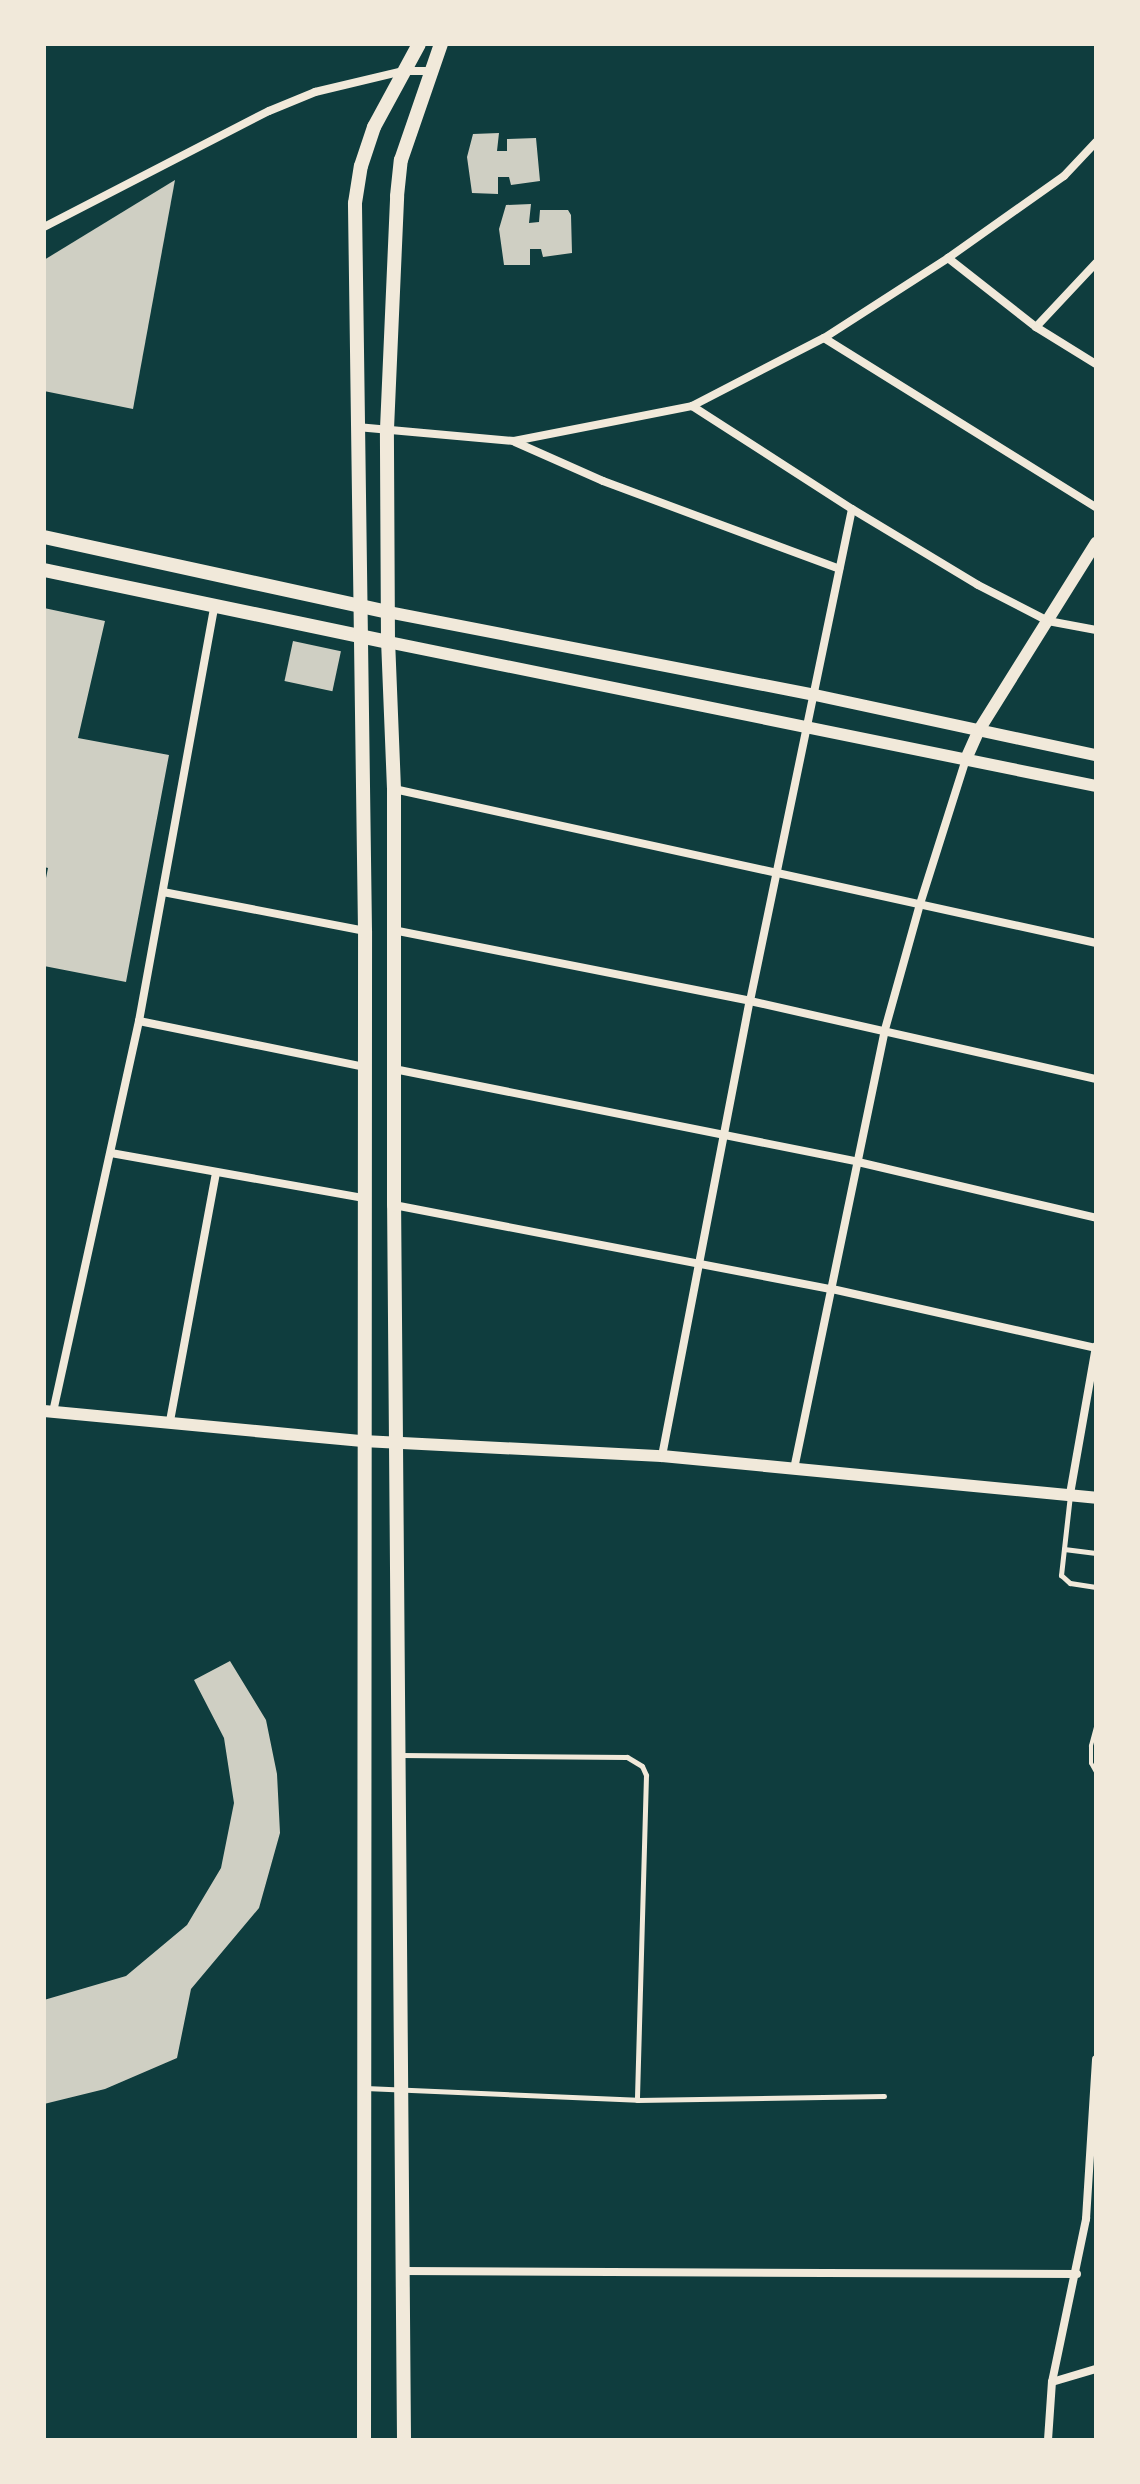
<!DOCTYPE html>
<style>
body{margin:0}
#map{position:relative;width:1140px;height:2484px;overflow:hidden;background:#0f3d3e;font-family:Commissioner,sans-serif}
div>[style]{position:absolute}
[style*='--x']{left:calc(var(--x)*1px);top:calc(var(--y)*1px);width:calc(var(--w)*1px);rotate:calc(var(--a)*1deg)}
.building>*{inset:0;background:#cfcfc3;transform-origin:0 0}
.path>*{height:4px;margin:-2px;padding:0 2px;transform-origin:2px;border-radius:2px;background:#f1e9da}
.service>*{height:5px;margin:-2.5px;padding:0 2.5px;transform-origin:2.5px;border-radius:2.5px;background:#f1e9da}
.minor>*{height:8px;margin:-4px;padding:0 4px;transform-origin:4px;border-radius:4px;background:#f1e9da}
.tertiary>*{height:12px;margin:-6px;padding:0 6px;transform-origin:6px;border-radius:6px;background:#f1e9da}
.secondary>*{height:14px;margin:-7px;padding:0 7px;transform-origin:7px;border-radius:7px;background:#f1e9da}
span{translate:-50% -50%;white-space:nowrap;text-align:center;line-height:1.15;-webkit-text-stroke:7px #f1e9da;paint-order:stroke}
.frame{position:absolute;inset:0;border:46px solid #f1e9da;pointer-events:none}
</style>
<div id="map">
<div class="building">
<div style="clip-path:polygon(499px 133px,497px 151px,507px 151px,507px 139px,536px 138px,540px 181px,511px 185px,509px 177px,498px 177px,498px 194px,472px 193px,467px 157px,473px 134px)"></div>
<div style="clip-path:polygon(175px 180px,133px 409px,44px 391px,44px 260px)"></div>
<div style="clip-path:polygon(531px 204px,529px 223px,539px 222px,540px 210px,568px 210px,571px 215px,572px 253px,543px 257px,541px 249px,530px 249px,530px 265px,504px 265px,499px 229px,506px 205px)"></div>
<div style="clip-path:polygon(44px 608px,105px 621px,78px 738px,169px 755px,126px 982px,44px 966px,44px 888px,48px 868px,44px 867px)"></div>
<div style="left:293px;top:641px;width:49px;height:41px;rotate:12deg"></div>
<div style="clip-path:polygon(230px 1661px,266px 1720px,277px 1774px,280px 1833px,259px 1908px,191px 1989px,177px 2058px,105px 2089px,44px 2104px,44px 2000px,126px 1976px,187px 1925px,221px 1868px,234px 1803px,224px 1738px,194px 1680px)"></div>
</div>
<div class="path">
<div style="--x:1096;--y:1727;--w:20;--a:105"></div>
<div style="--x:1091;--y:1746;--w:17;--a:90"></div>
<div style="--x:1091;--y:1763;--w:10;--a:61"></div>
</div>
<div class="service">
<div style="--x:1070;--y:1495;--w:81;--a:96.4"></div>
<div style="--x:1061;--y:1575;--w:12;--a:42"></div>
<div style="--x:1070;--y:1583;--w:26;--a:9"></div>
<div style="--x:1064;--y:1549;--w:32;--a:7"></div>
<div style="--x:401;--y:1755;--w:226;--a:0.5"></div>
<div style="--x:627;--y:1757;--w:17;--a:31"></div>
<div style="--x:642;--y:1766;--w:10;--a:66"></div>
<div style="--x:646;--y:1775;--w:325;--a:91.6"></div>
<div style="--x:365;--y:2088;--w:272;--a:2.5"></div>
<div style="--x:637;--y:2100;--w:247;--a:-0.9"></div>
</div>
<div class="minor">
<div style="--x:44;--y:227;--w:253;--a:-27.3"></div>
<div style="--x:269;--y:111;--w:50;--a:-22.4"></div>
<div style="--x:315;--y:92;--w:90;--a:-13.4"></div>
<div style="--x:403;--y:71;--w:27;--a:0"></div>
<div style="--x:948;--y:258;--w:112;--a:38.1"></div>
<div style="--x:1036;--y:327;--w:70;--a:31.7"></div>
<div style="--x:1036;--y:327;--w:88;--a:-46.8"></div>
<div style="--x:824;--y:338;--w:320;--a:31.9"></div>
<div style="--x:357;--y:427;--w:158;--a:5.1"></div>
<div style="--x:514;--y:441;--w:181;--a:-11.1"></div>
<div style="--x:692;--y:406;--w:148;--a:-27.3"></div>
<div style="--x:824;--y:338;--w:148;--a:-32.8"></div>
<div style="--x:948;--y:258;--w:142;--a:-35.3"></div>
<div style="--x:1064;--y:176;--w:47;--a:-46.7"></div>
<div style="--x:515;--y:442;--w:96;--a:23.9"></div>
<div style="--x:603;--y:481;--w:252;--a:20.4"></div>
<div style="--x:852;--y:509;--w:147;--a:31.1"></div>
<div style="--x:978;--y:585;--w:79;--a:27.2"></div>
<div style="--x:1048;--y:621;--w:49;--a:10.6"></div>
<div style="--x:394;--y:789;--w:719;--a:12.37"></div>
<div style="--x:163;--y:892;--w:206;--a:10.9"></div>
<div style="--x:393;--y:930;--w:364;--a:11.2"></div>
<div style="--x:750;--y:1001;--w:355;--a:12.7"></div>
<div style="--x:139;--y:1021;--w:231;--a:11.5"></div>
<div style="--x:394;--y:1069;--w:473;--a:11.3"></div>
<div style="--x:858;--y:1162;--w:244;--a:13.2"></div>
<div style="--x:111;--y:1153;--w:257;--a:10.1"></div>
<div style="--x:394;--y:1205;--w:446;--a:10.9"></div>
<div style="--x:832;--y:1289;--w:271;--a:12.6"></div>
<div style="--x:53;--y:1412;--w:400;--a:-77.6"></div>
<div style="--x:139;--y:1021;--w:420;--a:-79.7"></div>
<div style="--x:170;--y:1421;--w:253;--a:-79.5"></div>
<div style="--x:662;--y:1456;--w:463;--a:-79.1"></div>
<div style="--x:750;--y:1001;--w:502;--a:-78.29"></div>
<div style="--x:852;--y:509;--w:190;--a:-147.2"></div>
<div style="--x:794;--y:1469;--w:445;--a:-78.3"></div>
<div style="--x:884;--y:1033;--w:134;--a:-74.4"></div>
<div style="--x:920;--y:904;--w:152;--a:-72.4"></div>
<div style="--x:1070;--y:1494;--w:150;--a:-80"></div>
<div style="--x:403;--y:2271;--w:674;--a:0.26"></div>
<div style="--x:1052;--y:2382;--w:46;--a:-16.5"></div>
<div style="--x:1048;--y:2440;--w:58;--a:-86.1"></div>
<div style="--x:1052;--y:2382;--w:167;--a:-78.2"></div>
<div style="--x:1086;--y:2219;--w:160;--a:-86.4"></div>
</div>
<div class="tertiary">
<div style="--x:388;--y:612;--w:435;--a:11"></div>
<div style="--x:815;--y:695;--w:287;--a:12.1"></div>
<div style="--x:388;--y:642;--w:722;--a:11.5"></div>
<div style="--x:966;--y:759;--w:32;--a:-66"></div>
<div style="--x:979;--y:730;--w:221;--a:-58"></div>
<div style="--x:44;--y:1411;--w:320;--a:5.4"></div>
<div style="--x:363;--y:1441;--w:299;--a:2.9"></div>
<div style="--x:662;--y:1456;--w:436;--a:5.5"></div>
</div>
<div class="secondary">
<div style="--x:44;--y:537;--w:352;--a:12.3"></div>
<div style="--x:44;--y:570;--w:351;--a:11.8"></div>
<div style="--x:364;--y:2440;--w:1509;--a:-89.96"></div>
<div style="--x:365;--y:931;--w:728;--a:-90.79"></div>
<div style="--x:355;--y:203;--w:37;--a:-81"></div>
<div style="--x:361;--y:166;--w:41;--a:-71.6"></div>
<div style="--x:374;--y:127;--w:94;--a:-61.5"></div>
<div style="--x:404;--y:2440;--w:1235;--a:-90.46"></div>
<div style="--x:394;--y:1205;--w:416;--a:-90"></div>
<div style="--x:394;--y:789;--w:147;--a:-92.3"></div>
<div style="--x:388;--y:642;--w:213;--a:-90.3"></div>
<div style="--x:387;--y:429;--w:233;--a:-87.5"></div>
<div style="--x:397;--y:196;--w:36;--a:-84"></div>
<div style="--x:401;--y:160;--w:123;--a:-71"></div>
</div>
<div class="frame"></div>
</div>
